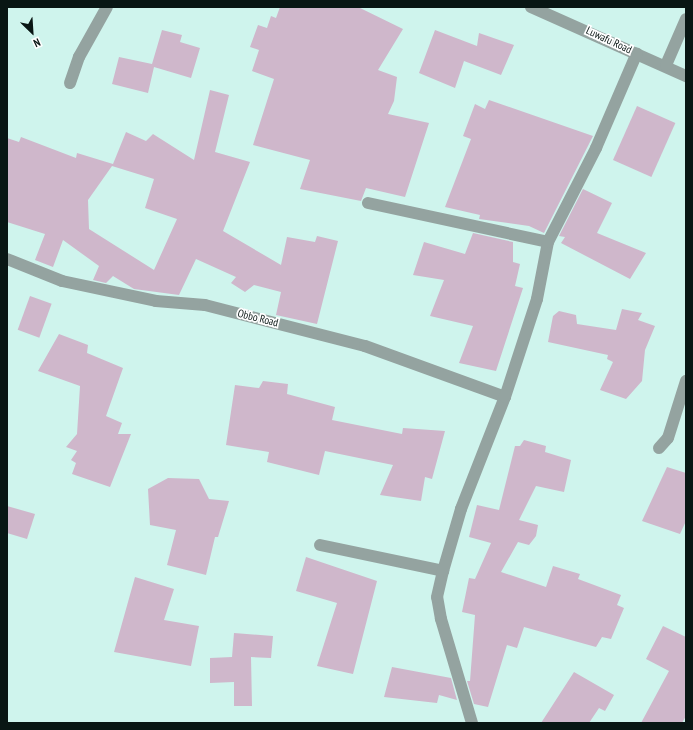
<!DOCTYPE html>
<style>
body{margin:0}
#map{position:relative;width:693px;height:730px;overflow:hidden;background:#cff4ed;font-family:"PT Sans Narrow",sans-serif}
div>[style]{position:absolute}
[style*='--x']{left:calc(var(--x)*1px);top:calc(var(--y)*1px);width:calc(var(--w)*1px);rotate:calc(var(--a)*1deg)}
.building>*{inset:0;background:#cfb7cb;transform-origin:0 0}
.minor>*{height:12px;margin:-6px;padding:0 6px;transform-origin:6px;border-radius:6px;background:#94a3a0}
span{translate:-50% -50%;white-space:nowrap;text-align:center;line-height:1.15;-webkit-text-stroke:3.5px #fff;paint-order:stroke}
.street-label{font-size:11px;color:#091614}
.frame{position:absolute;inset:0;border:8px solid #091614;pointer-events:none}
.north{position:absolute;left:12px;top:12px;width:40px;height:40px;-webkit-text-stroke:3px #fff;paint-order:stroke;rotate:155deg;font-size:11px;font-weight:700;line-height:16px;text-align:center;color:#091614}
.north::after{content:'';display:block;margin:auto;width:14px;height:18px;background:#091614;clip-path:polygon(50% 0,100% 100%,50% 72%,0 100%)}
</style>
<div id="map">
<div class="building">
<div style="clip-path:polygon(280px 7px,358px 7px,403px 29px,378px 70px,397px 77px,394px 101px,388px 114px,429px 123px,405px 197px,366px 188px,361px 201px,300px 189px,310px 160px,253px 145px,274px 79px,252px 71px,259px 50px,250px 47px,258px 25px,267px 28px,271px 16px,276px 18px)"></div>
<div style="clip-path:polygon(162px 30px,182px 35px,180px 42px,200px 48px,191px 78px,154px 67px,148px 93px,112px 84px,119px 57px,152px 64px)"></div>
<div style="clip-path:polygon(435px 30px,477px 46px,479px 33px,514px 45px,501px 75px,464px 61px,455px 88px,419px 73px)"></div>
<div style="clip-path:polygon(evenodd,210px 90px,229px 95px,215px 152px,250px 162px,223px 231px,281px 265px,287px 237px,315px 242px,317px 236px,338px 241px,317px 324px,276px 315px,281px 292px,254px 285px,245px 292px,231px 283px,236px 277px,196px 259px,179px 295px,134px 289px,113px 276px,106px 283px,93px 280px,99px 266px,63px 240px,53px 267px,35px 260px,45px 234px,7px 222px,7px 138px,19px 142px,21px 137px,76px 158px,77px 153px,113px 164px,126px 132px,146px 141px,153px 134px,194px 160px,210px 90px,112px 166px,154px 179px,145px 208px,177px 219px,154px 270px,89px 229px,88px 200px,112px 166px)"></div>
<div style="clip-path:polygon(489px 100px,593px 136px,544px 233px,529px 226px,479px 219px,480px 215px,445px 207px,471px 139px,463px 136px,475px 104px,485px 109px)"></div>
<div style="left:637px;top:106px;width:42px;height:59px;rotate:24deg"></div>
<div style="clip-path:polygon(583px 189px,612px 203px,597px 233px,646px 253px,630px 279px,561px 243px,565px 237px,559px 236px)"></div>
<div style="clip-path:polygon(473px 233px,513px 242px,513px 262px,520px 264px,515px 286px,523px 288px,496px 371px,459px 363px,473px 326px,430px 316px,444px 280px,413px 275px,424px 242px,465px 254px)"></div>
<div style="left:30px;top:296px;width:23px;height:36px;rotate:20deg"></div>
<div style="clip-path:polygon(622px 309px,642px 313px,638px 320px,655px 326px,645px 350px,642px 381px,626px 399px,600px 390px,613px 362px,607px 359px,608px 355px,548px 342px,553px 316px,559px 311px,576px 315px,577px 324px,616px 330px)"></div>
<div style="clip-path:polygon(59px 334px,88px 345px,87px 353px,123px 368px,106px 416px,122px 423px,118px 434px,131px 434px,110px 487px,72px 474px,76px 463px,71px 460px,77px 451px,66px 447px,77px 434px,80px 386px,38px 371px)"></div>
<div style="clip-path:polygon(263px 381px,288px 384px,287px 394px,335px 407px,332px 420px,402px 434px,403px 428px,445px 431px,432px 479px,425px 477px,421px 501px,380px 495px,393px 465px,325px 451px,319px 475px,267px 462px,269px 452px,226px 445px,235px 385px,259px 388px)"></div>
<div style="clip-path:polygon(524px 440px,546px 446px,545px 452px,571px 460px,564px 492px,536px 486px,519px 520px,538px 525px,536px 536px,529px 545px,518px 542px,501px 572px,546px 587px,553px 566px,580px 574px,578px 579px,621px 595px,617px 605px,624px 608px,611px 639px,602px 637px,596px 647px,524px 627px,517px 648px,507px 645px,488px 707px,474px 704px,467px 681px,470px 681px,475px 615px,462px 612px,469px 578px,475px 579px,491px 543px,469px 537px,477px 505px,499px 510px,515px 446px,520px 446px)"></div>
<div style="clip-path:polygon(667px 467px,686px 473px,686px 521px,680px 534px,642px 521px)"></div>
<div style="clip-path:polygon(168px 478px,199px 479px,209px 499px,229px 501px,218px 537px,215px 537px,206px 575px,167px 565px,176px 530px,150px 525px,148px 489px)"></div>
<div style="clip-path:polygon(7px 506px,35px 514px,27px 539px,7px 533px)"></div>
<div style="clip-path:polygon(306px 557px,377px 581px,353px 674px,317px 666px,337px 603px,296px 591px)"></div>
<div style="clip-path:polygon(135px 577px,174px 589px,164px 620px,199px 626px,191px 666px,114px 652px)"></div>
<div style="clip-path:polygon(663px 626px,686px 637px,686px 716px,682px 723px,641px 723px,669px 671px,646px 659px)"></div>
<div style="clip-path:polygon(234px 633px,273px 636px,271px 658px,251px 657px,252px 706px,234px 706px,234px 682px,210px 683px,210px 658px,232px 657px)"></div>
<div style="clip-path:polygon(392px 667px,451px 678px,457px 700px,439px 695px,437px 703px,384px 697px)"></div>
<div style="clip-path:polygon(574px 672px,614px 695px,605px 711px,599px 708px,589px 723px,541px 723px)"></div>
</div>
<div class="minor">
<div style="--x:531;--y:7;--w:170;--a:24"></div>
<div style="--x:666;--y:65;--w:50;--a:-66.5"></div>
<div style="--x:70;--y:83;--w:28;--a:-71"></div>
<div style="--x:79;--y:57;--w:57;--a:-60.8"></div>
<div style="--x:368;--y:203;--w:184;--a:12.2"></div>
<div style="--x:7;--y:259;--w:59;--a:21.8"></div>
<div style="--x:62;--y:281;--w:96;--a:12"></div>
<div style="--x:156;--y:301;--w:49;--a:4.7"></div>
<div style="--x:205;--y:305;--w:165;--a:14.4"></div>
<div style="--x:365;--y:346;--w:149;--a:20"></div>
<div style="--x:659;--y:448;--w:13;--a:-48"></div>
<div style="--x:668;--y:438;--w:60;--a:-72.5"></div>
<div style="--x:320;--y:545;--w:126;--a:11.9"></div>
<div style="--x:472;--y:723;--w:109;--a:-106.6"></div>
<div style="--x:441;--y:619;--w:22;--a:-100"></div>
<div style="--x:437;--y:597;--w:27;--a:-77"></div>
<div style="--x:443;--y:571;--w:65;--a:-73.8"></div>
<div style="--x:461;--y:509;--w:120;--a:-68.6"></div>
<div style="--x:505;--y:397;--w:103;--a:-71.9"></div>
<div style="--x:537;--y:299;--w:58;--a:-79.1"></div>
<div style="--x:548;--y:242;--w:106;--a:-62.9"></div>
<div style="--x:596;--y:148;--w:103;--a:-66.7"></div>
</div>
<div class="street-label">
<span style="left:609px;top:40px;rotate:25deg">Luwafu Road</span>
<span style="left:258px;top:318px;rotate:14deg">Obbo Road</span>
</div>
<div class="frame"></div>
<div class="north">N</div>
</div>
